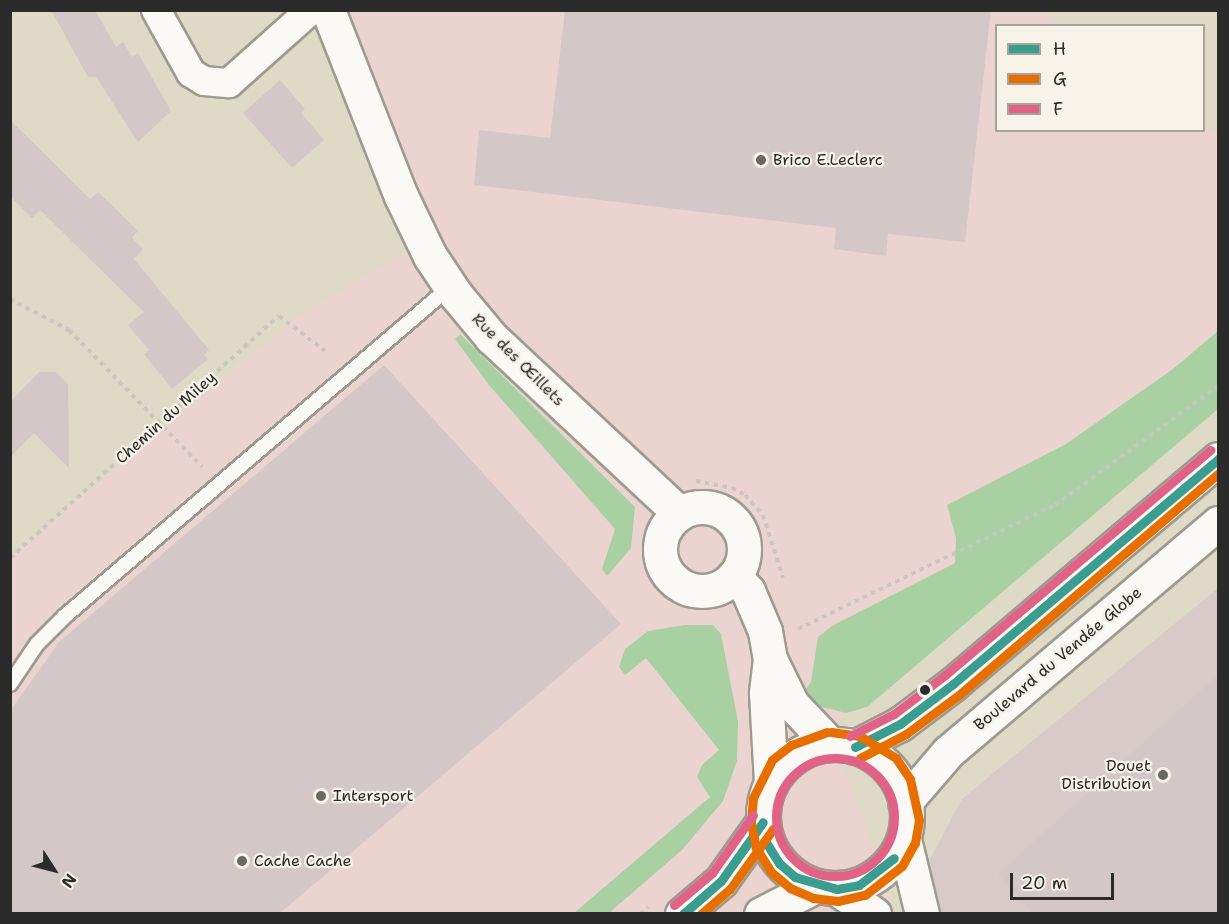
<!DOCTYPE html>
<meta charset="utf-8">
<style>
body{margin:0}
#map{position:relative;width:1229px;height:924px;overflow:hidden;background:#dedac6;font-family:"Shantell Sans",sans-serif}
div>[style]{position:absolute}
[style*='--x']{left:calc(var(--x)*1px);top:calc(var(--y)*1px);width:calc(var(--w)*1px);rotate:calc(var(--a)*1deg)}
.built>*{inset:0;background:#ebd4cf}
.industrial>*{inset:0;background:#d7cac8}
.green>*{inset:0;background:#a8d0a3}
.building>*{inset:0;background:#d3c7c7}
.path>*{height:4px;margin-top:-2px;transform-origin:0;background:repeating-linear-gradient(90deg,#c7c6c2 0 4.5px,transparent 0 9px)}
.roads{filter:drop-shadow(2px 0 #9d9b90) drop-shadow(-2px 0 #9d9b90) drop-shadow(0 2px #9d9b90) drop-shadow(0 -2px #9d9b90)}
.service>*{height:14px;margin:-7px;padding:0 7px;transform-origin:7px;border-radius:7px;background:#faf9f6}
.minor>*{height:28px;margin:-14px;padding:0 14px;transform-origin:14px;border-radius:14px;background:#faf9f6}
.tertiary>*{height:33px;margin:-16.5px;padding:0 16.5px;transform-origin:16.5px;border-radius:16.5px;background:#faf9f6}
.tertiary>.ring{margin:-16.5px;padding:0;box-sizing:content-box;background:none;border:33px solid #faf9f6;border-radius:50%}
.primary>*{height:33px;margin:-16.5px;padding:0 16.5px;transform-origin:16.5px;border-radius:16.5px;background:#faf9f6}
.primary>.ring{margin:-16.5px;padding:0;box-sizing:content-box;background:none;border:33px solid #faf9f6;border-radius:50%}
.bus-1>*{height:9px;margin:-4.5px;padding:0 4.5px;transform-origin:4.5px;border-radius:4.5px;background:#3b9c90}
.bus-2>*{height:9px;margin:-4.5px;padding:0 4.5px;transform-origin:4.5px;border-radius:4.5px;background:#e76f00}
.bus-3>*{height:9px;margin:-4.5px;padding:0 4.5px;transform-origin:4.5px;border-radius:4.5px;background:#e06287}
.bus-3>.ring{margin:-4.5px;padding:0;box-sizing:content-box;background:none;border:9px solid #e06287;border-radius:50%}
.dots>*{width:16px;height:16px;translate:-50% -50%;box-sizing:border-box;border:3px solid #f7f3e8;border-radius:50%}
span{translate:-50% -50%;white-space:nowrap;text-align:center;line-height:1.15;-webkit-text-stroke:4.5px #f7f3e8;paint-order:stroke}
.poi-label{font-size:16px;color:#2b2b2b}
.left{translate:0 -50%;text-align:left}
.right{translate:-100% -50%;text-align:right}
.street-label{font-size:16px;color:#2b2b2b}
.frame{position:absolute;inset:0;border:12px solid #2b2b2b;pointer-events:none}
.legend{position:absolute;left:995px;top:24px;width:210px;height:108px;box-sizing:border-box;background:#f7f3e8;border:2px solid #a5a39c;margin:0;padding:8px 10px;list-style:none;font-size:18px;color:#2b2b2b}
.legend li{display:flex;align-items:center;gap:12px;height:30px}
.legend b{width:30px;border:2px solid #a5a39c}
.north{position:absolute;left:24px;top:840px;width:60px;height:60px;-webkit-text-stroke:4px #f7f3e8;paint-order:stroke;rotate:126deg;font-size:16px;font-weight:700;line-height:24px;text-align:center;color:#2b2b2b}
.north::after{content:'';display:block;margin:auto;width:21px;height:27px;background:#2b2b2b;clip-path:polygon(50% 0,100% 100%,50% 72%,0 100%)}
.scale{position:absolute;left:1010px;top:873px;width:104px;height:27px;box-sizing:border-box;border:3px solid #2b2b2b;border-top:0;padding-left:8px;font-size:18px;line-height:21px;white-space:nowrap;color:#2b2b2b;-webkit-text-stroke:4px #f7f3e8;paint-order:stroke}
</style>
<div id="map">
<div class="built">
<div style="clip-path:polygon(338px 11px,1042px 11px,1063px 25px,996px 26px,996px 130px,1204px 130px,1204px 125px,1218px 135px,1218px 407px,831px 728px,896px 913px,11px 913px,10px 558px,295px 318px,437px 232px)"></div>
</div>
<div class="industrial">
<div style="clip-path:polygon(1218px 588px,1218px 913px,901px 914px,962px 799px)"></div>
</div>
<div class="green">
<div style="clip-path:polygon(1218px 331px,1218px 409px,867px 707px,846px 713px,814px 705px,805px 690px,811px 682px,818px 637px,832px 626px,955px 563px,956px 538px,947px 505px,1066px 444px,1173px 369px)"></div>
<div style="clip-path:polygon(460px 334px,635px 507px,631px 548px,607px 576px,602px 569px,615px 529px,489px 385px,455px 339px)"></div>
<div style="clip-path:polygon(685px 625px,713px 625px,721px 634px,738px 721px,737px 761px,723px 801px,682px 850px,609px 913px,574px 913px,710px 797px,697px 777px,702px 765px,719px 750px,646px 658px,625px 675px,619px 667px,625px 649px,648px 631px)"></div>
</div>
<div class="building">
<div style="clip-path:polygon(51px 10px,95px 10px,116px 47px,123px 42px,132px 57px,138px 53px,171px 111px,138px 142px,96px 77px,88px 77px)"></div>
<div style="clip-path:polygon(565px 10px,991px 10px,965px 242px,888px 234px,886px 256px,834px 249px,836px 228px,474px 185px,479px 130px,550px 138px)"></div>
<div style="clip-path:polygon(280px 80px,305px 109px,301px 113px,324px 140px,292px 168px,243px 113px)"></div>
<div style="clip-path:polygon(10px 120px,90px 199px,98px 192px,138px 231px,132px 238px,143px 249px,134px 259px,209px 350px,204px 355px,208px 359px,172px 389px,144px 354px,149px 350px,128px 325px,144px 312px,40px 210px,32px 218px,10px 196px)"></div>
<div style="clip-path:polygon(384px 365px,621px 624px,279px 914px,10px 914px,10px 711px,59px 642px)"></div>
<div style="clip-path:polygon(39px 372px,56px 372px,68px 384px,69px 468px,34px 433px,10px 457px,10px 402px)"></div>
<div style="clip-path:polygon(1218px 675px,1218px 914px,1033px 914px,998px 874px)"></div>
</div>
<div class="path">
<div style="--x:10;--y:299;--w:67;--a:27.7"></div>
<div style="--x:69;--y:330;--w:191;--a:45.8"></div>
<div style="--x:696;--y:481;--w:37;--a:11"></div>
<div style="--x:732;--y:488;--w:15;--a:28"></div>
<div style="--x:745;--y:495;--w:27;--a:48"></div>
<div style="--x:763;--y:515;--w:66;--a:72.4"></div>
<div style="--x:10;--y:558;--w:362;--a:-42"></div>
<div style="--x:279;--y:316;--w:58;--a:37.3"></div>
<div style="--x:798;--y:629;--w:285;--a:-25.8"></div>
<div style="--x:1055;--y:505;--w:202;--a:-36.1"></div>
<div style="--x:640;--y:914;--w:11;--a:-41"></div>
</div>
<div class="roads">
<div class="service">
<div style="--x:10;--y:684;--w:48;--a:-56"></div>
<div style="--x:37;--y:644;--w:40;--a:-45"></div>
<div style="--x:65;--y:616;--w:508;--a:-40.53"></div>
</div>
<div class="minor">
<div style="--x:156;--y:10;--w:72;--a:60.9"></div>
<div style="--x:191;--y:73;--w:15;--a:32"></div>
<div style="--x:204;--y:81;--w:25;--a:5"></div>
<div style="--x:229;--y:83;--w:110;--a:-41.7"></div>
</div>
<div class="tertiary">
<div style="--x:328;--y:10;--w:200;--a:68.6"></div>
<div style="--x:401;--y:196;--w:67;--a:64.2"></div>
<div style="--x:430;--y:256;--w:47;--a:56.3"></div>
<div style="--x:456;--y:295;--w:55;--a:50.2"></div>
<div style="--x:491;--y:337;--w:258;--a:43.1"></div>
<div class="ring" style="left:660px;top:507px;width:51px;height:51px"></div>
<div style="--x:734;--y:576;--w:21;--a:47"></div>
<div style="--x:748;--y:591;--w:43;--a:67"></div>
<div style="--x:765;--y:631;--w:28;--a:80"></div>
<div style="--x:770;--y:659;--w:34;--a:97"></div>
<div style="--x:766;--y:693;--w:90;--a:86.8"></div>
<div style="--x:770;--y:659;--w:50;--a:63.9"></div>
<div style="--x:792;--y:704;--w:55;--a:46.5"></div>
<div style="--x:904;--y:839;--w:77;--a:76.5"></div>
<div style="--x:837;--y:889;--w:45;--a:34"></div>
</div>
<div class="primary">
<div class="ring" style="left:763px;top:744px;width:111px;height:111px"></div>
<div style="--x:855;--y:747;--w:51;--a:-27.1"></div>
<div style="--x:900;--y:724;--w:66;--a:-37"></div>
<div style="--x:953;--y:684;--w:348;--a:-40.3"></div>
<div style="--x:905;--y:802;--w:66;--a:-49.3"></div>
<div style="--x:948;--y:752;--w:354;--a:-40.3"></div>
<div style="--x:682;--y:914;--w:51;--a:-40.2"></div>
<div style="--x:721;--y:881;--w:72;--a:-54.6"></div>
<div style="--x:761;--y:914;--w:62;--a:-27"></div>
</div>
</div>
<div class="bus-1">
<div style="--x:855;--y:747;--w:51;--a:-27.1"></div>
<div style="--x:900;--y:724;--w:66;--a:-37"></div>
<div style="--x:953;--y:684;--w:348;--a:-40.3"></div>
<div style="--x:767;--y:844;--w:22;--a:58"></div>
<div style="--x:779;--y:863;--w:21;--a:41"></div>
<div style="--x:795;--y:877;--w:44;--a:15.9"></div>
<div style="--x:837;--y:889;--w:22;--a:-10"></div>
<div style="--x:859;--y:885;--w:44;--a:-37.6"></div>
<div style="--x:683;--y:914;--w:50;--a:-41"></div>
<div style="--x:721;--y:881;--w:72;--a:-54.6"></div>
</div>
<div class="bus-2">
<div style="--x:827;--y:732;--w:38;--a:160"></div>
<div style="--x:791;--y:745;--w:24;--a:142"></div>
<div style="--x:772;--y:760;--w:42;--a:116.6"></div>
<div style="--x:753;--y:798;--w:25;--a:95"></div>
<div style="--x:751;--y:823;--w:25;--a:79"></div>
<div style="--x:756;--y:848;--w:28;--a:58"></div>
<div style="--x:771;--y:872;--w:25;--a:40"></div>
<div style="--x:790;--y:888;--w:25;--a:23"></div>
<div style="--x:813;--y:898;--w:25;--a:7"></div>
<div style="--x:838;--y:901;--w:28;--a:-13"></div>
<div style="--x:865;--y:895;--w:47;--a:-38.1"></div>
<div style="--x:902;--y:866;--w:26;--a:-61"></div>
<div style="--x:915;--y:843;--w:23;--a:-80"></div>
<div style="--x:919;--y:820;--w:42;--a:-102.4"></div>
<div style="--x:910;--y:779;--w:25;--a:-124"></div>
<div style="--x:896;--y:758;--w:42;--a:-148.6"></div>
<div style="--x:860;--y:736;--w:29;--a:-172"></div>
<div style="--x:860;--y:758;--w:52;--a:-27.6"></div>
<div style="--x:906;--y:734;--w:67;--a:-36.5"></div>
<div style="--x:960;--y:694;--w:339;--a:-40.5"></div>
<div style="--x:701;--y:914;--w:38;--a:-41"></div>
<div style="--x:730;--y:889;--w:74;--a:-54.4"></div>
</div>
<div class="bus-3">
<div style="--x:850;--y:736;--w:49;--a:-26.6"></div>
<div style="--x:894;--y:714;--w:64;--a:-37.4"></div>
<div style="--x:945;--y:675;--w:348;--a:-40.3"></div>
<div class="ring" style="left:776px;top:758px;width:109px;height:109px"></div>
<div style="--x:674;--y:905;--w:50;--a:-40.1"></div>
<div style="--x:712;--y:873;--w:71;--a:-54.7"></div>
</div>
<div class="dots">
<div style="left:761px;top:160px;background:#6a6861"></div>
<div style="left:925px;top:690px;background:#2b2b2b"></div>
<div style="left:1163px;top:775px;background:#6a6861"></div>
<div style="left:321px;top:796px;background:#6a6861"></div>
<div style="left:242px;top:861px;background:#6a6861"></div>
</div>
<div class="poi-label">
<span class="left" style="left:773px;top:160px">Brico E.Leclerc</span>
<span class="right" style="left:1151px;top:775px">Douet<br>Distribution</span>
<span class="left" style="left:333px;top:796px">Intersport</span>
<span class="left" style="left:254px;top:861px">Cache Cache</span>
</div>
<div class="street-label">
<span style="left:518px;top:360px;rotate:45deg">Rue des Œillets</span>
<span style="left:166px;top:418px;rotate:-42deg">Chemin du Miley</span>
<span style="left:1058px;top:659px;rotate:-40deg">Boulevard du Vendée Globe</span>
</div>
<div class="frame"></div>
<ul class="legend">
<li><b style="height:8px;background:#3b9c90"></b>H</li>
<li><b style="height:8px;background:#e76f00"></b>G</li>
<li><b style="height:8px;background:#e06287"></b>F</li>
</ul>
<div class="north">N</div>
<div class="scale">20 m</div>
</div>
